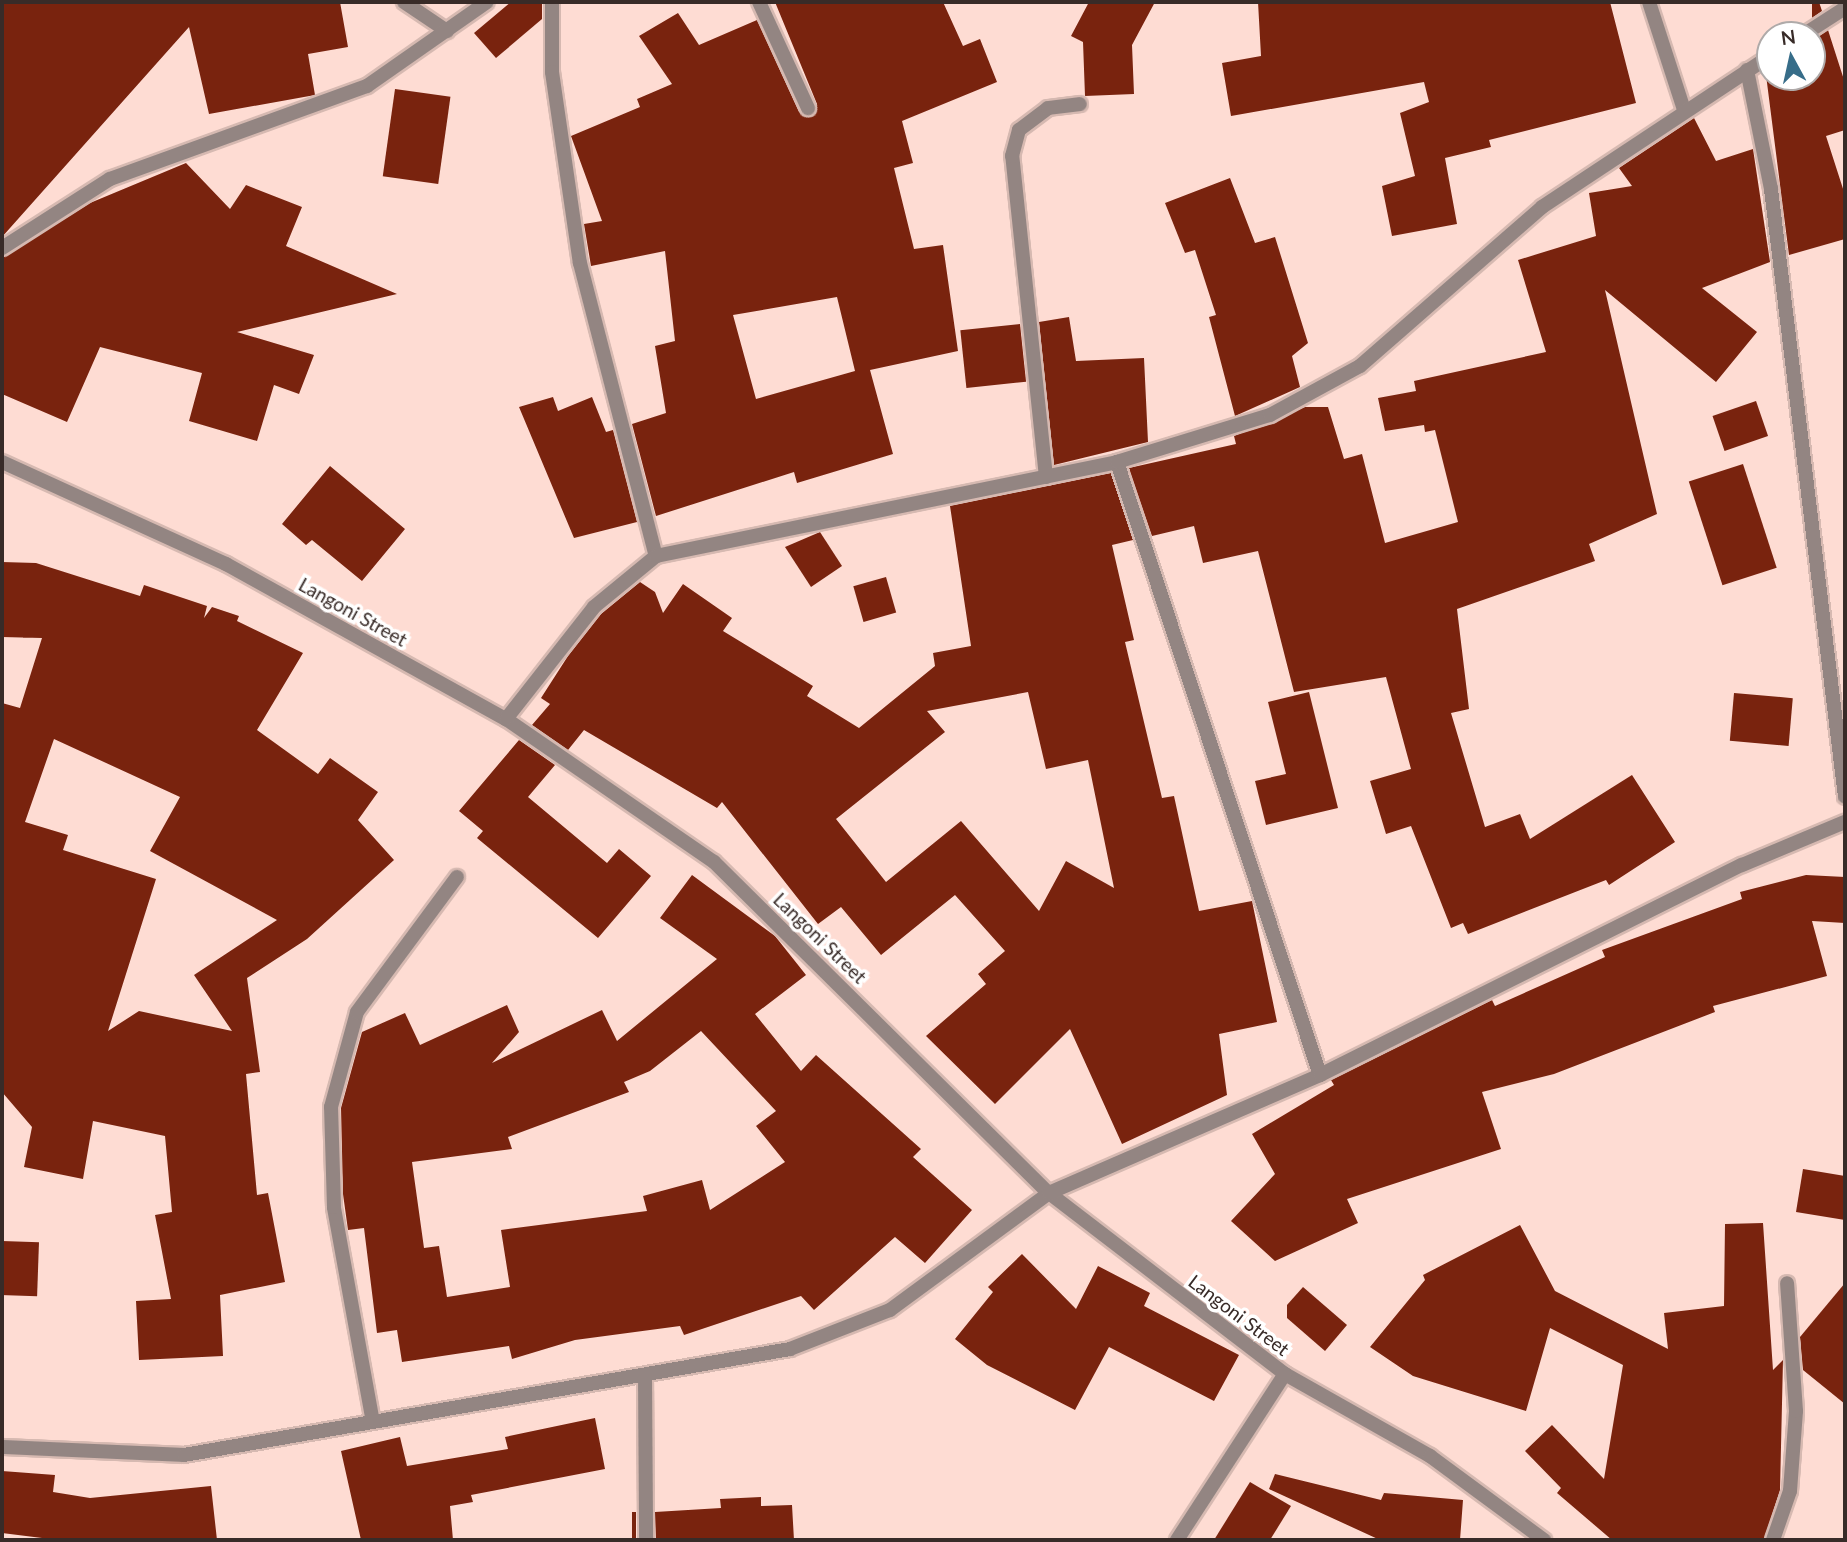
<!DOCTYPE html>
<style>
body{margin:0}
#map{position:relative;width:1847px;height:1542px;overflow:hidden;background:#fedcd3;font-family:Lato,sans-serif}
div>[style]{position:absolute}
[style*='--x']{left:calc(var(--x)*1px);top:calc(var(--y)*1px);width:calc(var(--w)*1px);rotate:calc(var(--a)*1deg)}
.building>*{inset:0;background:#79230e;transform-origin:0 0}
.roads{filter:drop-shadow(2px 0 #d6b9b1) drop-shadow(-2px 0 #d6b9b1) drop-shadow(0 2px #d6b9b1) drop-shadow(0 -2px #d6b9b1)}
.minor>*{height:14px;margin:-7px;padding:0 7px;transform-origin:7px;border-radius:7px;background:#938582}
span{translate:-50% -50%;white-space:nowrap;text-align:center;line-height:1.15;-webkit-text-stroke:7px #fff;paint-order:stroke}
.street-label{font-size:19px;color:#382b28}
.frame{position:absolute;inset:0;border:4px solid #382b28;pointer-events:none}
.north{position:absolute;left:1756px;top:21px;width:70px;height:70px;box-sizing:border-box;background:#fff;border:2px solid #afaaa9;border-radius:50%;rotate:352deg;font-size:19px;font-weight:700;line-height:28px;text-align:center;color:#382b28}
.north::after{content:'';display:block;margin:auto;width:24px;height:32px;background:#376d89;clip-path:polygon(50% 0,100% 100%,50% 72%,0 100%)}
</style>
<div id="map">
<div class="building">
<div style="clip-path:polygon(2px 2px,340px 2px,348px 47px,308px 54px,315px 95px,209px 114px,189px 27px,2px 237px)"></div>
<div style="clip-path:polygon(511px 2px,542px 2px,542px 19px,496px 58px,474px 33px)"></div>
<div style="clip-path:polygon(evenodd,775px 2px,943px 2px,963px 46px,980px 39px,997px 82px,902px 121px,913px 163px,894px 168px,914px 249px,943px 245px,958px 351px,870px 370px,893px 454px,797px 483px,794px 472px,656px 516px,632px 424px,666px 413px,655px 346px,675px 341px,665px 251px,591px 266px,584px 224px,602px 221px,571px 136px,640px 107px,637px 99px,672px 84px,639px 36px,678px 13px,699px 45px,757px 20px,799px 112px,813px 116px,817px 104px,775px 2px,837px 297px,855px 371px,756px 399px,733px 315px,837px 297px)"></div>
<div style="clip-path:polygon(1089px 2px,1155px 2px,1132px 45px,1134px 94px,1085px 96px,1083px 42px,1071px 36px)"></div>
<div style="clip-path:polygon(1258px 2px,1610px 2px,1636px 103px,1489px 140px,1491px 147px,1445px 158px,1457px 224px,1392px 236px,1382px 186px,1415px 176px,1400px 113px,1429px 102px,1424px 82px,1231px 116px,1222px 63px,1261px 56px)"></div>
<div style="clip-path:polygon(1819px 2px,1822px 11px,1812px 18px,1812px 3px)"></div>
<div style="clip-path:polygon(1828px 30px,1845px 83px,1845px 130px,1826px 136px,1845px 195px,1845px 239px,1789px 255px,1766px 75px,1812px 77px,1812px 41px)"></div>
<div style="left:395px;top:89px;width:56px;height:88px;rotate:8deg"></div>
<div style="clip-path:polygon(1694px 118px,1716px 161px,1753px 149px,1770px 262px,1702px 288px,1757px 332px,1716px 382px,1605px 290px,1657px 514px,1589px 544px,1595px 561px,1457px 609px,1469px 709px,1451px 713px,1485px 827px,1520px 814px,1530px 839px,1632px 775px,1675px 842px,1609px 885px,1606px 880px,1468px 934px,1463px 923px,1451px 928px,1411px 826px,1386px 834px,1370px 781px,1411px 769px,1386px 677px,1294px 692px,1258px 551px,1203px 563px,1194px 526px,1152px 536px,1129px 468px,1236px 444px,1234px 436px,1305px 407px,1328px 407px,1344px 459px,1362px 454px,1385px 543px,1458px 522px,1435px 430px,1425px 432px,1424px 425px,1385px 431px,1378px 398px,1416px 391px,1414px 381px,1546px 352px,1518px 260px,1596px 236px,1589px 193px,1632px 186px,1619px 168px)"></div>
<div style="clip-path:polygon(186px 163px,230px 209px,246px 185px,302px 207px,286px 246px,397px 294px,237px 332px,314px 355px,299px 394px,274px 385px,257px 441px,189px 421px,202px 373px,100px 347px,67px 422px,2px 394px,2px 258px,90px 203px)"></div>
<div style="clip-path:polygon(1230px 178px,1255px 243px,1275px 237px,1308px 343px,1292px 356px,1300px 387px,1235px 416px,1209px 317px,1216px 315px,1195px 250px,1185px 253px,1165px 203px)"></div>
<div style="clip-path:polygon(1069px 317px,1076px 361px,1144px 358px,1148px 442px,1054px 465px,1039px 322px)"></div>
<div style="left:1020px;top:324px;width:58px;height:60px;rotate:84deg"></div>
<div style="clip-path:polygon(553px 397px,558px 411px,592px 397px,606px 432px,613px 430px,637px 522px,574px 538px,519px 407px)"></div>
<div style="left:1756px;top:401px;width:37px;height:46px;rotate:71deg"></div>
<div style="left:1743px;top:464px;width:109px;height:57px;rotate:72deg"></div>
<div style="clip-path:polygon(330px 466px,405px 529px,362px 581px,312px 540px,306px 545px,282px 524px)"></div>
<div style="clip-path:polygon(evenodd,1111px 473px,1133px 540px,1112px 545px,1134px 640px,1125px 642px,1162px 798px,1174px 796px,1199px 911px,1252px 901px,1277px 1022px,1219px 1034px,1227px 1095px,1122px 1144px,1070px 1029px,995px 1104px,926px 1036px,986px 984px,978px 974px,1005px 951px,955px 895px,881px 955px,841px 907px,818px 924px,722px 802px,717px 808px,584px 730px,568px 750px,532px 725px,550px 704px,541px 698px,568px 656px,601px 614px,640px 582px,655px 592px,663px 613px,683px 584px,732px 618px,723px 631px,813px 686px,807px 696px,859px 728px,935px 666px,933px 653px,971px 646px,950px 506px,1111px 473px,1028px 692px,1046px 769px,1088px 760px,1114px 888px,1066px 861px,1039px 911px,961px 821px,886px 882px,836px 819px,945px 732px,927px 711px,1028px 692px)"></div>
<div style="clip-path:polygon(820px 532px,842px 566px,811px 587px,785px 547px)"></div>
<div style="clip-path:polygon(evenodd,2px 562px,36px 563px,140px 596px,144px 585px,207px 606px,204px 618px,212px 607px,239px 616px,237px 621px,303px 653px,257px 730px,318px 774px,330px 758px,378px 792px,358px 820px,394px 860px,307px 939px,247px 978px,260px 1072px,246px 1074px,257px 1195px,268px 1193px,285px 1282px,220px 1295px,223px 1356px,139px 1360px,136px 1301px,171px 1299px,155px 1215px,172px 1212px,165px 1136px,93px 1121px,83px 1179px,24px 1167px,32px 1127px,2px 1092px,2px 703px,20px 708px,42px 638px,2px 637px,2px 562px,54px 739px,180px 797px,150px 851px,277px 920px,194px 975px,232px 1031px,139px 1011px,108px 1031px,156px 879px,63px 850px,68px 835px,25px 822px,54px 739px)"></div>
<div style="left:886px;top:577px;width:37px;height:34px;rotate:74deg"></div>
<div style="clip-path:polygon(1309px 692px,1338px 808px,1266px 825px,1255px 781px,1286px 774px,1268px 702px)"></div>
<div style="left:1734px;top:693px;width:59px;height:48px;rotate:5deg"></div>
<div style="clip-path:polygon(519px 740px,555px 765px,528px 797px,607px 863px,619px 849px,651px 876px,598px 938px,477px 838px,483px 831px,459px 811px)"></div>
<div style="clip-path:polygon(evenodd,692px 875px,775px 936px,806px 975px,755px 1014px,801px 1071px,816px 1055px,921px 1149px,913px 1157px,972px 1210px,925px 1263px,895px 1237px,814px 1310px,801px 1296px,684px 1335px,680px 1326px,575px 1340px,512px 1359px,509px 1346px,402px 1362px,397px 1330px,377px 1333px,364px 1228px,348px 1230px,343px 1194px,341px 1108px,362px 1032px,405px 1013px,420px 1045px,507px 1005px,519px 1032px,492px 1063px,602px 1010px,617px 1041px,717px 959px,660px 918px,692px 875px,701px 1031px,776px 1111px,756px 1126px,785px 1162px,710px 1210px,702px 1180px,643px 1196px,647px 1211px,501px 1230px,510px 1287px,447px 1297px,439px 1246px,424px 1248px,412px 1162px,512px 1149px,508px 1137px,629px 1092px,624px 1082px,650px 1071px,701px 1031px)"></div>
<div style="clip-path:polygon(1806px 875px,1845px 877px,1845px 923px,1812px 921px,1827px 976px,1713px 1006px,1715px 1012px,1554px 1074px,1482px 1092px,1501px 1149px,1347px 1199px,1358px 1223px,1275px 1261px,1231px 1221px,1275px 1174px,1252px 1134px,1334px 1085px,1331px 1080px,1492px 1000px,1495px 1006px,1605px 957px,1602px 950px,1742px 899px,1740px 892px)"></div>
<div style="clip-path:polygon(1803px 1169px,1845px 1176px,1845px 1220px,1796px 1212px)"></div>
<div style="clip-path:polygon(1763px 1223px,1773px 1370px,1783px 1360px,1780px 1490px,1764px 1540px,1612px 1540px,1557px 1493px,1561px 1488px,1525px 1451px,1552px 1425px,1604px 1479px,1623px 1365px,1550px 1328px,1526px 1411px,1413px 1376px,1370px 1347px,1425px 1280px,1423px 1275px,1520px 1225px,1555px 1291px,1668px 1349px,1664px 1313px,1724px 1306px,1725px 1224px)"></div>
<div style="left:2px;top:1241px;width:37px;height:54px;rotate:2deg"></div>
<div style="clip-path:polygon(1022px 1254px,1076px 1309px,1098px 1266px,1150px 1293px,1144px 1306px,1239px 1355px,1214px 1401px,1109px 1347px,1075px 1410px,987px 1365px,955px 1339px,993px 1292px,988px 1287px)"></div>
<div style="clip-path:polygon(1845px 1283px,1845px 1404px,1803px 1370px,1800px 1337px)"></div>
<div style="clip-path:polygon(1303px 1287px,1347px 1325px,1325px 1351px,1287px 1318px,1287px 1305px)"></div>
<div style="clip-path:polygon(595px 1418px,605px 1469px,471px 1495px,473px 1502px,450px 1506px,453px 1540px,361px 1540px,341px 1451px,400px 1437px,407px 1466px,508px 1449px,505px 1437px)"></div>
<div style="clip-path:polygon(2px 1471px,55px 1475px,53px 1492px,90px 1498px,211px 1486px,217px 1540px,58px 1540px,2px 1533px)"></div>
<div style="clip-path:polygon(1275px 1474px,1381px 1500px,1384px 1493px,1463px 1500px,1460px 1540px,1380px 1540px,1269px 1489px)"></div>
<div style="clip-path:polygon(1250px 1482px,1291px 1506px,1270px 1540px,1214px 1540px)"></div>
<div style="clip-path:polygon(761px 1497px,761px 1506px,792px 1505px,794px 1540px,656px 1540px,655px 1512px,721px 1508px,720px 1499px)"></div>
<div style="left:636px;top:1512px;width:28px;height:4px;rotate:90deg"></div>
</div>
<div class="roads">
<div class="minor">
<div style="--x:404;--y:2;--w:52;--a:34"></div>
<div style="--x:552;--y:2;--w:70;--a:90"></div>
<div style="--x:552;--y:72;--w:193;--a:81.7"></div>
<div style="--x:580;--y:263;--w:303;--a:75.5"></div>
<div style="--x:759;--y:2;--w:117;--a:65.2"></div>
<div style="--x:1649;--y:2;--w:114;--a:72"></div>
<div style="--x:1803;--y:35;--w:50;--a:-32.7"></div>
<div style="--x:1747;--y:70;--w:121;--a:78.6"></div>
<div style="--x:1771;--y:189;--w:612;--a:83.06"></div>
<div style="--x:2;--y:248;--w:128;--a:-32.6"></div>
<div style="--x:110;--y:179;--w:273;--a:-19.9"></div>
<div style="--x:367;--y:86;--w:146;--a:-35"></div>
<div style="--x:2;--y:462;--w:246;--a:24.5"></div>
<div style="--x:226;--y:564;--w:320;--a:29"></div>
<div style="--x:506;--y:719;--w:252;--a:34.5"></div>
<div style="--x:714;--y:862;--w:471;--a:44.7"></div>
<div style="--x:1049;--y:1193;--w:297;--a:37.5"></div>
<div style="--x:1285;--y:1374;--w:167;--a:29.5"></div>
<div style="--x:1430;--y:1456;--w:142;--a:36.4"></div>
<div style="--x:1117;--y:462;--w:646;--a:71.68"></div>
<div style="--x:1046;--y:477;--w:323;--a:-96"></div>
<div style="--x:1012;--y:156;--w:27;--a:-75"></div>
<div style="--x:1019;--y:130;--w:36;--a:-37"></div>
<div style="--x:1048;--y:108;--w:32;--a:-7"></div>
<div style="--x:506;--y:719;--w:142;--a:-51.8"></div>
<div style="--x:594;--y:607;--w:80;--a:-39.4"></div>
<div style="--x:656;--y:556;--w:470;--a:-11.5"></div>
<div style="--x:1117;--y:462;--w:160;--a:-17.1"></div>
<div style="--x:1270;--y:415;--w:102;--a:-28.6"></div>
<div style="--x:1360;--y:366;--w:242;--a:-41.1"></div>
<div style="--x:1542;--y:207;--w:273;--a:-33.5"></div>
<div style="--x:645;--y:1378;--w:162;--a:89.6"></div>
<div style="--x:372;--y:1417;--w:213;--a:-100.3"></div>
<div style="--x:334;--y:1207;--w:100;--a:-91.7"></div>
<div style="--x:331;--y:1107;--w:98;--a:-74.7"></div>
<div style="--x:357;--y:1012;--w:168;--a:-53.5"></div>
<div style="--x:2;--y:1447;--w:182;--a:2.5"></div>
<div style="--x:184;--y:1455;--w:615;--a:-9.92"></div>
<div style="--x:790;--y:1349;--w:107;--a:-21.3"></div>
<div style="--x:890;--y:1310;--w:197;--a:-36.3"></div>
<div style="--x:1049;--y:1193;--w:296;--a:-23.5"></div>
<div style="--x:1320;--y:1075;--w:471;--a:-26.5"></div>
<div style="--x:1742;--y:865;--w:112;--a:-22.7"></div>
<div style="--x:1177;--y:1540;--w:198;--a:-57"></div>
<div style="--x:1773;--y:1540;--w:52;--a:-70.9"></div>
<div style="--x:1790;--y:1491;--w:80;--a:-85.7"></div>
<div style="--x:1796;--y:1411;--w:128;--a:-94"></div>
</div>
</div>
<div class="street-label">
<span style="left:353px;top:612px;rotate:29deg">Langoni Street</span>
<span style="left:820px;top:938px;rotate:44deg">Langoni Street</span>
<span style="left:1239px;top:1315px;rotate:37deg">Langoni Street</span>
</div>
<div class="frame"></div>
<div class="north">N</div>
</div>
